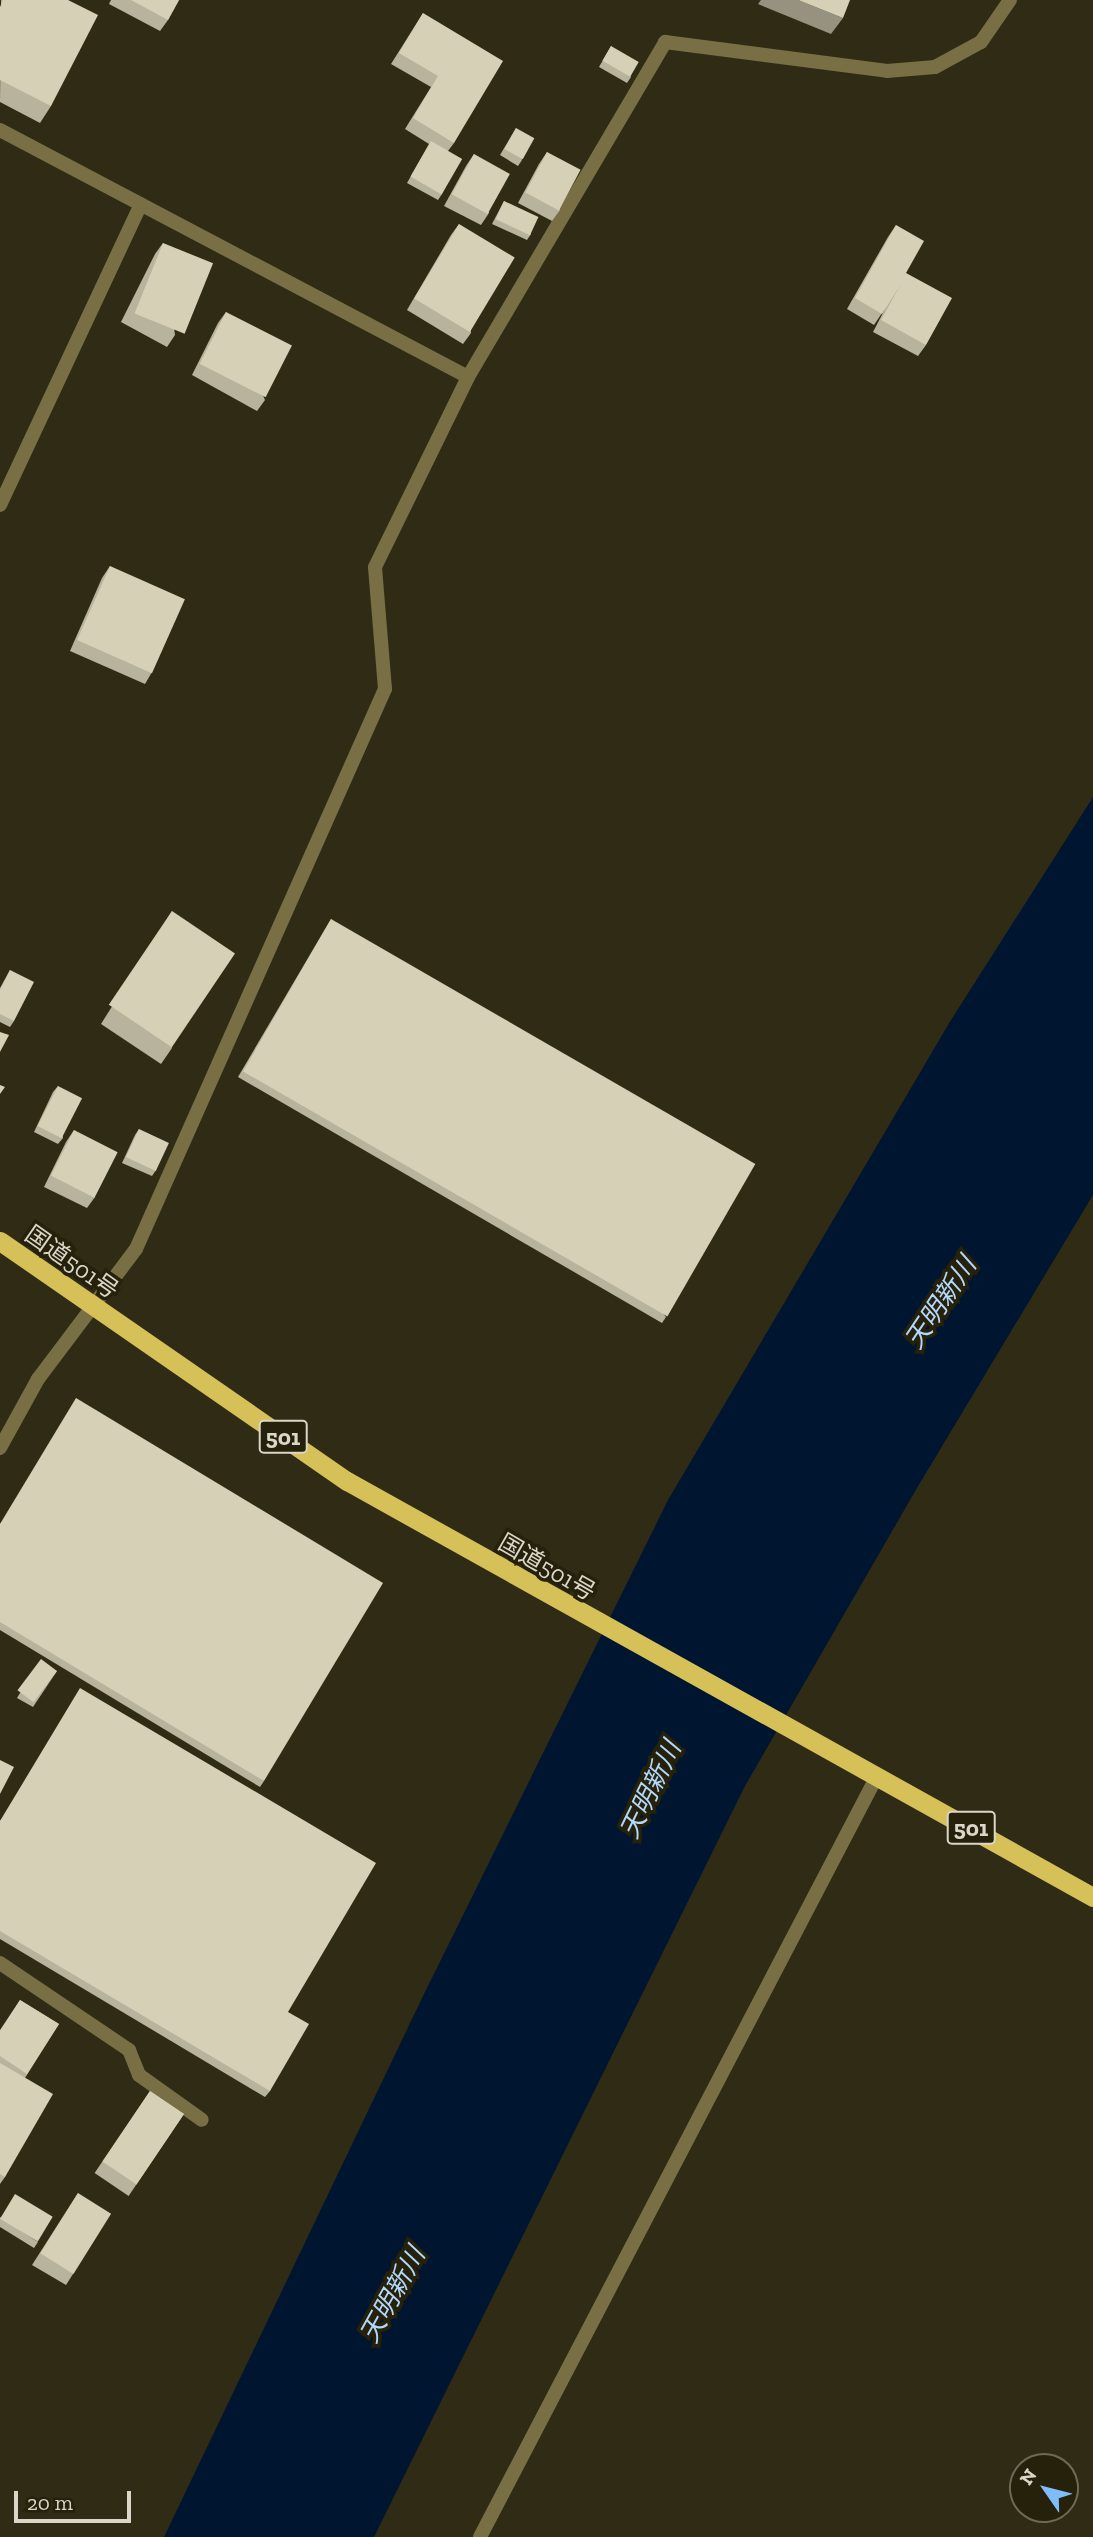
<!DOCTYPE html>
<meta charset="utf-8">
<style>
body{margin:0}
#map{position:relative;width:1093px;height:2537px;overflow:hidden;background:#2f2b15;font-family:"Zilla Slab","Noto Sans JP",serif}
div>[style]{position:absolute}
[style*='--x']{left:calc(var(--x)*1px);top:calc(var(--y)*1px);width:calc(var(--w)*1px);rotate:calc(var(--a)*1deg)}
.water>*{inset:0;background:#001630}
.service>*{height:14px;margin:-7px;padding:0 7px;transform-origin:7px;border-radius:7px;background:#786f45}
.minor>*{height:14px;margin:-7px;padding:0 7px;transform-origin:7px;border-radius:7px;background:#786f45}
.trunk>*{height:19px;margin:-9.5px;padding:0 9.5px;transform-origin:9.5px;border-radius:9.5px;background:#d6c058}
.wall>*{inset:0;background:#b8b39d;transform-origin:0 0}
.shaded-wall>*{inset:0;background:#96927f}
.building>*{inset:0;background:#d6d0b6;transform-origin:0 0}
span{translate:-50% -50%;white-space:nowrap;text-align:center;line-height:1.15;-webkit-text-stroke:7px #25210b;paint-order:stroke}
.shield-label span{padding:2px 5px;background:#25210b;border:2px solid;border-radius:5px;-webkit-text-stroke-width:0}
.shield-label{font-size:23px;color:#dad7ca;font-weight:700}
.street-label{font-size:24px;color:#dad7ca}
.water-label{font-size:26px;color:#b4d8fd;font-style:italic}
.north{position:absolute;left:1009px;top:2453px;width:70px;height:70px;box-sizing:border-box;background:#25210b;border:2px solid #6d6a57;border-radius:50%;rotate:305deg;font-size:19px;font-weight:700;line-height:28px;text-align:center;color:#dad7ca}
.north::after{content:'';display:block;margin:auto;width:24px;height:32px;background:#7fbdfa;clip-path:polygon(50% 0,100% 100%,50% 72%,0 100%)}
.scale{position:absolute;left:14px;top:2491px;width:117px;height:32px;box-sizing:border-box;border:4px solid #dad7ca;border-top:0;padding-left:9px;font-size:21px;line-height:24px;white-space:nowrap;color:#dad7ca;-webkit-text-stroke:5px #25210b;paint-order:stroke}
</style>
<div id="map">
<div class="water">
<div style="clip-path:polygon(1093px 797px,1093px 1195px,917px 1488px,745px 1786px,374px 2537px,164px 2537px,424px 1994px,668px 1500px,951px 1020px)"></div>
</div>
<div class="service">
<div style="--x:0;--y:1963;--w:156;--a:34"></div>
<div style="--x:129;--y:2050;--w:27;--a:68"></div>
<div style="--x:139;--y:2075;--w:77;--a:35.5"></div>
</div>
<div class="minor">
<div style="--x:0;--y:130;--w:529;--a:27.82"></div>
<div style="--x:0;--y:505;--w:332;--a:-64.9"></div>
<div style="--x:0;--y:1448;--w:79;--a:-61.2"></div>
<div style="--x:38;--y:1379;--w:163;--a:-53"></div>
<div style="--x:136;--y:1249;--w:613;--a:-66.03"></div>
<div style="--x:385;--y:689;--w:122;--a:-94.7"></div>
<div style="--x:375;--y:567;--w:212;--a:-63.9"></div>
<div style="--x:468;--y:377;--w:389;--a:-59.5"></div>
<div style="--x:665;--y:42;--w:224;--a:7.4"></div>
<div style="--x:887;--y:71;--w:48;--a:-4.8"></div>
<div style="--x:935;--y:67;--w:52;--a:-28.5"></div>
<div style="--x:981;--y:42;--w:51;--a:-55.4"></div>
<div style="--x:480;--y:2537;--w:858;--a:-62.45"></div>
</div>
<div class="trunk">
<div style="--x:0;--y:1241;--w:422;--a:34.7"></div>
<div style="--x:347;--y:1481;--w:854;--a:29.15"></div>
</div>
<div class="wall">
<div style="clip-path:polygon(1px 0,68px 0,51px 106px,40px 123px,0 102px)"></div>
<div style="clip-path:polygon(111px 0,179px 0,168px 20px,160px 31px,109px 4px)"></div>
<div style="clip-path:polygon(423px 13px,454px 143px,448px 151px,442px 194px,438px 200px,407px 183px,429px 144px,405px 129px,431px 87px,391px 64px)"></div>
<div style="clip-path:polygon(611px 46px,631px 77px,627px 83px,599px 67px)"></div>
<div style="clip-path:polygon(516px 128px,522px 160px,518px 166px,500px 155px)"></div>
<div style="clip-path:polygon(547px 152px,560px 210px,552px 221px,518px 203px,539px 164px)"></div>
<div style="clip-path:polygon(474px 154px,489px 213px,481px 225px,444px 206px,466px 166px)"></div>
<div style="clip-path:polygon(504px 201px,531px 234px,527px 240px,492px 224px)"></div>
<div style="clip-path:polygon(459px 224px,471px 333px,463px 344px,407px 310px,451px 235px)"></div>
<div style="clip-path:polygon(896px 225px,906px 273px,926px 345px,918px 356px,873px 332px,886px 307px,874px 325px,847px 309px,888px 237px)"></div>
<div style="clip-path:polygon(163px 243px,175px 335px,167px 347px,121px 322px,155px 254px)"></div>
<div style="clip-path:polygon(226px 312px,265px 400px,257px 411px,192px 375px,218px 323px)"></div>
<div style="clip-path:polygon(110px 566px,152px 672px,145px 684px,70px 651px,102px 578px)"></div>
<div style="clip-path:polygon(172px 911px,172px 1048px,161px 1064px,101px 1024px)"></div>
<div style="clip-path:polygon(331px 919px,666px 1317px,662px 1323px,238px 1077px)"></div>
<div style="clip-path:polygon(10px 970px,14px 1021px,10px 1027px,0 1022px,0 988px)"></div>
<div style="clip-path:polygon(58px 1086px,63px 1138px,58px 1144px,34px 1132px,53px 1092px)"></div>
<div style="clip-path:polygon(139px 1129px,156px 1170px,152px 1176px,122px 1163px,135px 1135px)"></div>
<div style="clip-path:polygon(74px 1130px,95px 1197px,87px 1208px,44px 1187px,66px 1142px)"></div>
<div style="clip-path:polygon(0 1523px,264px 1781px,260px 1787px,0 1630px)"></div>
<div style="clip-path:polygon(37px 1665px,57px 1671px,33px 1707px,17px 1698px)"></div>
<div style="clip-path:polygon(0 1820px,288px 2012px,270px 2091px,265px 2097px,0 1939px)"></div>
<div style="clip-path:polygon(20px 2000px,59px 2024px,25px 2078px,5px 2177px,0 2184px,0 2030px)"></div>
<div style="left:150px;top:2091px;width:41px;height:99px;rotate:34deg"></div>
<div style="clip-path:polygon(78px 2193px,73px 2274px,66px 2285px,32px 2265px)"></div>
<div style="clip-path:polygon(0 2217px,38px 2242px,34px 2248px,0 2227px)"></div>
</div>
<div class="shaded-wall">
<div style="clip-path:polygon(761px 0,798px 0,843px 18px,831px 34px,758px 4px)"></div>
</div>
<div class="building">
<div style="clip-path:polygon(3px 0,68px 0,98px 15px,51px 106px,0 80px,0 7px)"></div>
<div style="clip-path:polygon(131px 0,179px 0,168px 20px)"></div>
<div style="clip-path:polygon(798px 0,850px 0,843px 18px)"></div>
<div style="clip-path:polygon(423px 13px,503px 61px,454px 143px,413px 118px,438px 76px,399px 53px)"></div>
<div style="left:611px;top:46px;width:32px;height:17px;rotate:30deg"></div>
<div style="left:516px;top:128px;width:21px;height:24px;rotate:29deg"></div>
<div style="left:431px;top:141px;width:36px;height:41px;rotate:30deg"></div>
<div style="left:547px;top:152px;width:38px;height:46px;rotate:28deg"></div>
<div style="left:474px;top:154px;width:41px;height:46px;rotate:29deg"></div>
<div style="left:504px;top:201px;width:38px;height:20px;rotate:25deg"></div>
<div style="left:459px;top:224px;width:65px;height:87px;rotate:31deg"></div>
<div style="clip-path:polygon(896px 225px,924px 241px,906px 273px,952px 298px,926px 345px,881px 320px,901px 284px,882px 314px,855px 298px)"></div>
<div style="left:163px;top:243px;width:54px;height:76px;rotate:22deg"></div>
<div style="left:226px;top:312px;width:74px;height:58px;rotate:27deg"></div>
<div style="left:110px;top:566px;width:82px;height:81px;rotate:24deg"></div>
<div style="left:172px;top:911px;width:76px;height:113px;rotate:34deg"></div>
<div style="left:331px;top:919px;width:490px;height:176px;rotate:30deg"></div>
<div style="clip-path:polygon(10px 970px,34px 982px,14px 1021px,0 1014px,0 990px)"></div>
<div style="clip-path:polygon(0 1032px,9px 1035px,0 1052px)"></div>
<div style="clip-path:polygon(0 1085px,5px 1087px,0 1094px)"></div>
<div style="left:58px;top:1086px;width:27px;height:45px;rotate:27deg"></div>
<div style="left:139px;top:1129px;width:33px;height:31px;rotate:25deg"></div>
<div style="left:74px;top:1130px;width:49px;height:51px;rotate:27deg"></div>
<div style="clip-path:polygon(76px 1398px,383px 1583px,264px 1781px,0 1622px,0 1524px)"></div>
<div style="left:41px;top:1659px;width:20px;height:39px;rotate:37deg"></div>
<div style="clip-path:polygon(80px 1688px,376px 1863px,288px 2012px,309px 2024px,270px 2091px,0 1931px,0 1821px)"></div>
<div style="clip-path:polygon(0 1760px,14px 1767px,0 1794px)"></div>
<div style="clip-path:polygon(20px 2000px,59px 2024px,27px 2074px,0 2056px,0 2031px)"></div>
<div style="clip-path:polygon(0 2063px,53px 2094px,5px 2177px,0 2174px)"></div>
<div style="left:150px;top:2091px;width:41px;height:85px;rotate:34deg"></div>
<div style="left:78px;top:2193px;width:39px;height:71px;rotate:32deg"></div>
<div style="left:15px;top:2194px;width:44px;height:29px;rotate:31deg"></div>
</div>
<div class="shield-label">
<span style="left:283px;top:1437px">501</span>
<span style="left:971px;top:1828px">501</span>
</div>
<div class="street-label">
<span style="left:72px;top:1262px;rotate:35deg">国道501号</span>
<span style="left:547px;top:1567px;rotate:30deg">国道501号</span>
</div>
<div class="water-label">
<span style="left:941px;top:1303px;rotate:-56deg">天明新川</span>
<span style="left:651px;top:1790px;rotate:-64deg">天明新川</span>
<span style="left:393px;top:2295px;rotate:-61deg">天明新川</span>
</div>
<div class="north">N</div>
<div class="scale">20 m</div>
</div>
